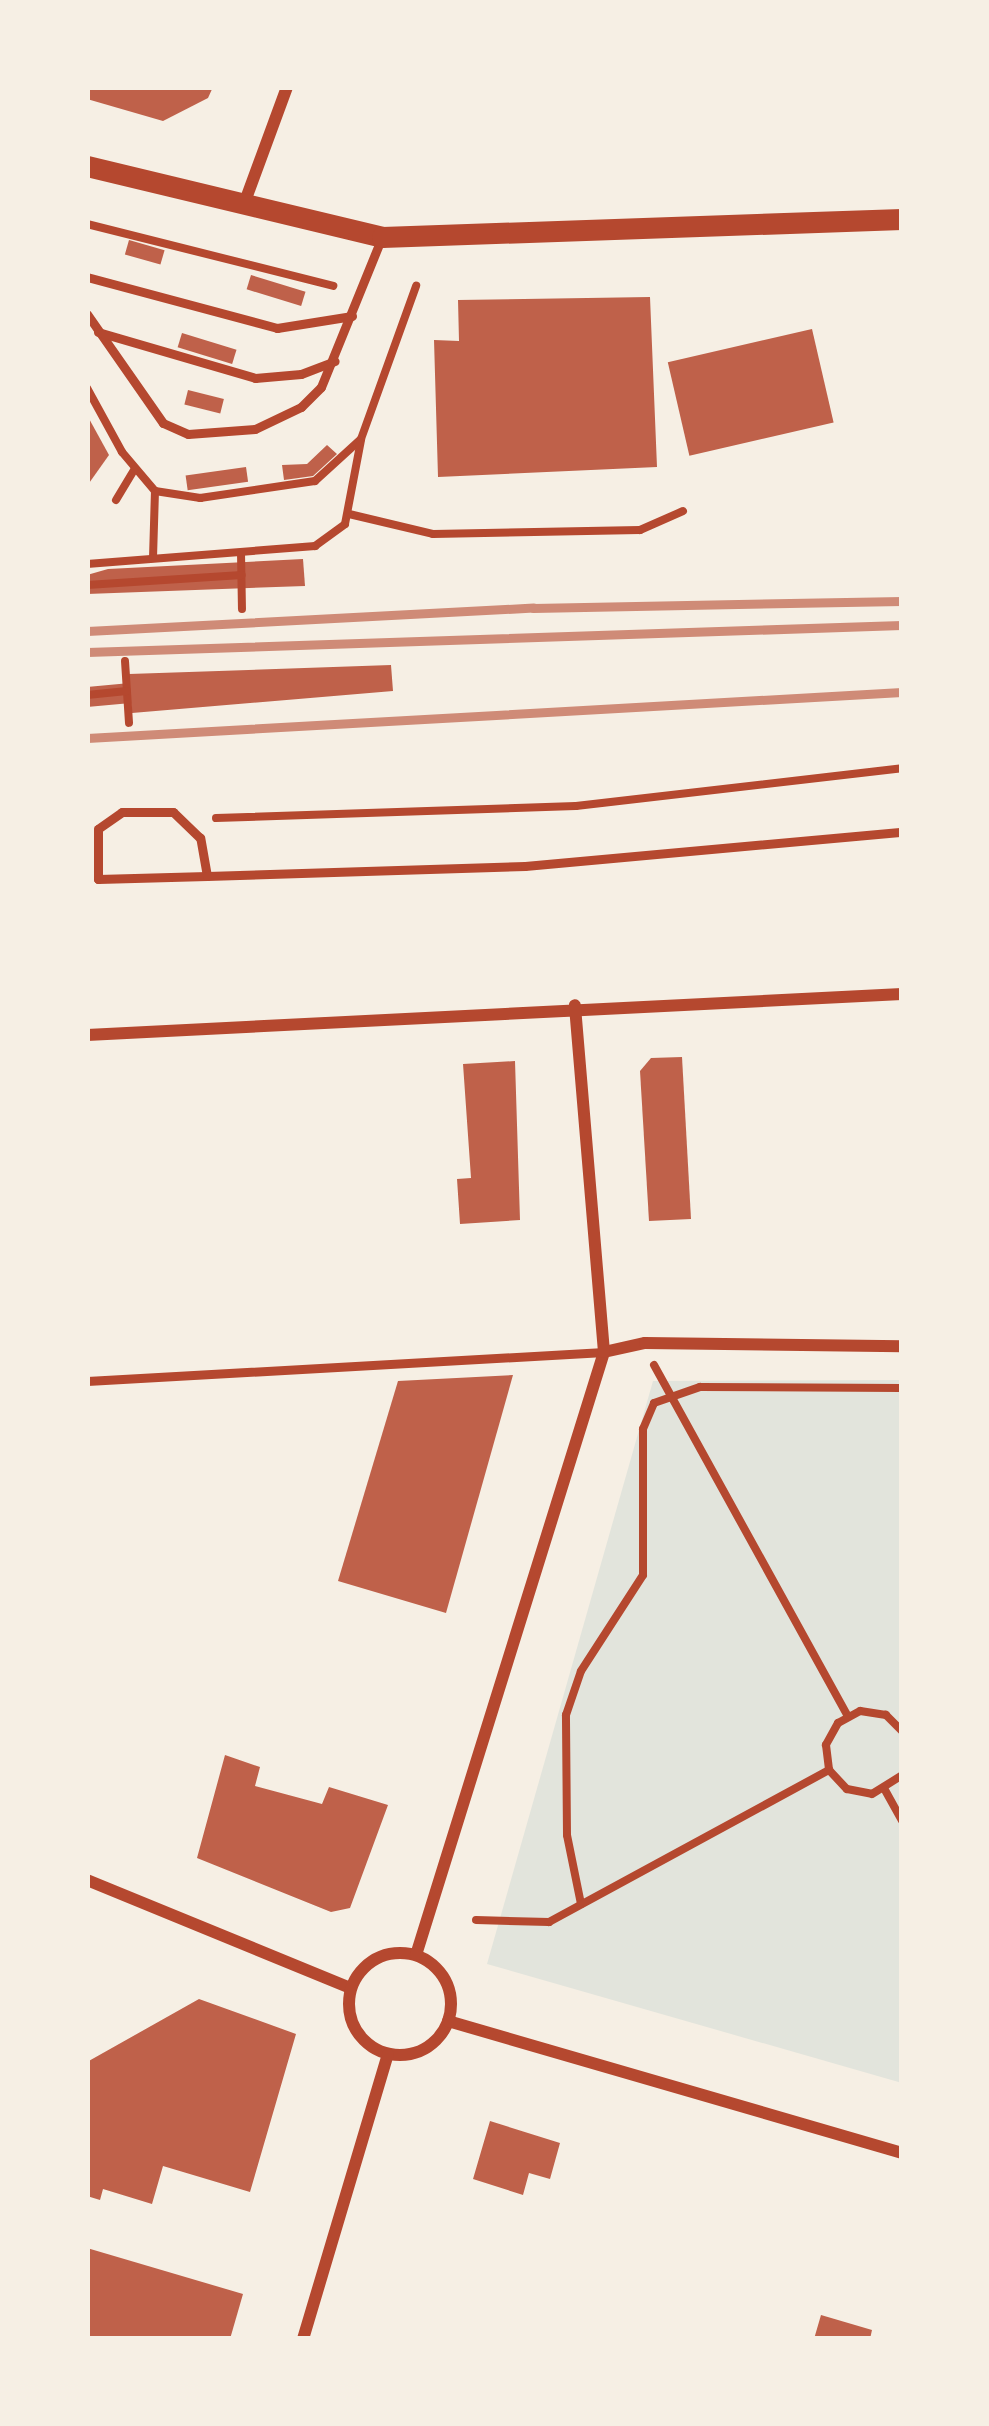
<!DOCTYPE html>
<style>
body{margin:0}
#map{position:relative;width:989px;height:2426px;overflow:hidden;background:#f6efe4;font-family:"IBM Plex Serif",serif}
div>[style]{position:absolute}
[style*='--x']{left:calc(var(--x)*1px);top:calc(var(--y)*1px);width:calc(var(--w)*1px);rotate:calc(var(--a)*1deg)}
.green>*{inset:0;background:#e2e4dc}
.building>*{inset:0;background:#bf614a;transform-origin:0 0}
.path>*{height:8px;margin:-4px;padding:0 4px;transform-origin:4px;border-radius:4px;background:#b5482f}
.service>*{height:9px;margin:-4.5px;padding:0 4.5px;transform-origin:4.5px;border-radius:4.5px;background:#b5482f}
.minor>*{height:12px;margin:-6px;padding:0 6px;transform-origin:6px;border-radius:6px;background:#b5482f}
.minor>.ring{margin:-6px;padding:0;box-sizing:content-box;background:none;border:12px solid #b5482f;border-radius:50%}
.tertiary>*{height:21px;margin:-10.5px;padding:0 10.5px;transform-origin:10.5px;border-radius:10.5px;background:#b5482f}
.rail>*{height:9px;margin:-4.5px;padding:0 4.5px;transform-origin:4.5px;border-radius:4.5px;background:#cf8b77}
span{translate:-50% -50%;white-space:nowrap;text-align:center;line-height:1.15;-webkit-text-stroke:12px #f6efe4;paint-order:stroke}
.frame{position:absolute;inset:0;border:90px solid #f6efe4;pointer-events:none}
</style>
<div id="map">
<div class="green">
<div style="clip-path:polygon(902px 1380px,902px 2083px,487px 1964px,653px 1381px)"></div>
</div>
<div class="building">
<div style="clip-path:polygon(87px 87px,213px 87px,208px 98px,163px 121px,87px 99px)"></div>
<div style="left:129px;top:240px;width:37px;height:15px;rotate:16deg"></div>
<div style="left:251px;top:275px;width:57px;height:15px;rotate:17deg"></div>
<div style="clip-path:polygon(650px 297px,657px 467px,438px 477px,434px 340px,459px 341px,458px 300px)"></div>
<div style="left:812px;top:329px;width:96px;height:148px;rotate:77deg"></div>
<div style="left:182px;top:333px;width:57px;height:15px;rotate:17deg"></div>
<div style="left:188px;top:390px;width:37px;height:15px;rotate:14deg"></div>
<div style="clip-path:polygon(87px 415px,109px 455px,87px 486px)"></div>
<div style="clip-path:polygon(327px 445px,337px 454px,313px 476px,284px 480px,282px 465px,307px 464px)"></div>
<div style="left:246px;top:467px;width:15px;height:61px;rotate:82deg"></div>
<div style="clip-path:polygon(303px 559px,305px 586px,87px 594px,87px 575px,108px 569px)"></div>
<div style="clip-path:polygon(391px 665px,393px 691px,132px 713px,131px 703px,87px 707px,87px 687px,130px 683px,129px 674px)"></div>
<div style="clip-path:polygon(682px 1057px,691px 1219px,649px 1221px,640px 1071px,651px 1058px)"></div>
<div style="clip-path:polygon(515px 1061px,520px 1220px,460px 1224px,457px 1179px,471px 1178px,463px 1064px)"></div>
<div style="clip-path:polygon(513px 1375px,446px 1613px,338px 1581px,398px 1381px)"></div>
<div style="clip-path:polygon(225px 1755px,260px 1767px,255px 1786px,322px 1804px,329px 1787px,388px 1805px,350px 1908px,331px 1912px,197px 1858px)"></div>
<div style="clip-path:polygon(199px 1999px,296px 2034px,250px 2192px,163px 2166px,152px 2204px,103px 2189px,100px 2200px,87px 2196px,87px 2062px)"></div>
<div style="clip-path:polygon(490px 2121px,560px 2143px,550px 2179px,529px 2173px,523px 2195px,473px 2179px)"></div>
<div style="clip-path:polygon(87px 2248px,243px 2294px,230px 2339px,87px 2339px)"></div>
<div style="clip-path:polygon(821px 2315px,872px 2330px,870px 2339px,814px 2339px)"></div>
</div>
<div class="path">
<div style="--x:87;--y:224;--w:254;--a:14.1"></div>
<div style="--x:87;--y:388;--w:73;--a:61.3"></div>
<div style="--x:122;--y:452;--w:51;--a:49.8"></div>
<div style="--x:155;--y:491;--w:46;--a:8.8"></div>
<div style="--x:200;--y:498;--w:116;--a:-8.4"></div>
<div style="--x:315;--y:481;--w:62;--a:-42.4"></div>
<div style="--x:361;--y:439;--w:163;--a:-70.2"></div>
<div style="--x:116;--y:500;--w:35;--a:-59"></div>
<div style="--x:349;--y:514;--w:86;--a:13.4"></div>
<div style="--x:433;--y:534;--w:207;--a:-1.1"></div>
<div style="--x:640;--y:530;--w:47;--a:-23.8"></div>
<div style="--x:241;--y:553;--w:56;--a:89"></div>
<div style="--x:153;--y:558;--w:67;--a:-88.3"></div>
<div style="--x:87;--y:564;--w:229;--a:-4.5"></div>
<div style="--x:315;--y:546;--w:37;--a:-36"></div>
<div style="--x:345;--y:524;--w:86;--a:-79.2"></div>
<div style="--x:87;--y:585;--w:155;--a:-3.7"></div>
<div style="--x:125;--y:661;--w:62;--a:86.3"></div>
<div style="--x:87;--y:695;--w:40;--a:-5.7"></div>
<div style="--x:216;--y:818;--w:360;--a:-1.9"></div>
<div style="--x:576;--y:806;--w:328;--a:-6.6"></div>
<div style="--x:654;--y:1365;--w:401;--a:61.1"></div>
<div style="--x:902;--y:1731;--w:23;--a:-135"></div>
<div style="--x:886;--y:1715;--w:26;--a:-171"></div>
<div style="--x:860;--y:1711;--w:25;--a:151"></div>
<div style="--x:838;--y:1723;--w:25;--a:119"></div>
<div style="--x:826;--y:1745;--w:25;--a:83"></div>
<div style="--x:829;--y:1770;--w:26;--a:47"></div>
<div style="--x:847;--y:1789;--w:25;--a:11"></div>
<div style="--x:872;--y:1794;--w:36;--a:-32"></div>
<div style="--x:885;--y:1790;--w:35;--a:61"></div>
<div style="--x:581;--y:1904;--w:70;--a:-101.5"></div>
<div style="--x:567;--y:1835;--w:120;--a:-90.5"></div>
<div style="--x:566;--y:1715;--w:46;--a:-71.2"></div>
<div style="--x:581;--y:1671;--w:114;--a:-57.1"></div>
<div style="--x:643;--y:1575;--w:146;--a:-90"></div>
<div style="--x:643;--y:1429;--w:28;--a:-67"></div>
<div style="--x:654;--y:1403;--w:49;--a:-19.2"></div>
<div style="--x:700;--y:1387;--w:202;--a:0.3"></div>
<div style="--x:476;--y:1920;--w:73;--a:1.6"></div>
<div style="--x:549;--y:1922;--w:319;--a:-28.5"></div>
</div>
<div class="service">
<div style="--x:87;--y:277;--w:197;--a:15"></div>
<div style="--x:277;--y:328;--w:76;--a:-9.1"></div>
<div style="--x:87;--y:314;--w:133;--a:55.1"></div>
<div style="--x:163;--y:423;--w:27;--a:24"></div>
<div style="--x:188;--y:434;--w:67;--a:-4.3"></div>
<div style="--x:255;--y:429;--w:51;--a:-25.6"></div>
<div style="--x:301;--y:407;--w:28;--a:-45"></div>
<div style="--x:321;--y:387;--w:162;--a:-67.9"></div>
<div style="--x:98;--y:332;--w:164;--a:16.3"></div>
<div style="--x:255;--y:378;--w:46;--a:-5"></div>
<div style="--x:301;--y:374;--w:36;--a:-21"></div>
<div style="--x:207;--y:876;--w:39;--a:-100"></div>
<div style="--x:200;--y:838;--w:37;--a:-136"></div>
<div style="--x:173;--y:812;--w:51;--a:180"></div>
<div style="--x:122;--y:812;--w:29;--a:145"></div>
<div style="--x:98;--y:829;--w:50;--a:90"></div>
<div style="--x:98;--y:879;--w:109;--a:-1.6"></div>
<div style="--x:207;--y:876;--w:318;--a:-1.8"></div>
<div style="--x:525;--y:866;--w:379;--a:-5.2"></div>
<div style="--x:87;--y:1381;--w:518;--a:-3.21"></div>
</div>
<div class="minor">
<div style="--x:244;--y:204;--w:125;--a:-69.8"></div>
<div style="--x:87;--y:1035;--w:816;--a:-2.88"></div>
<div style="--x:604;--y:1352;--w:42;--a:-12.4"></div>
<div style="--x:645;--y:1343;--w:257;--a:0.7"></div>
<div style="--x:87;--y:1880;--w:284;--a:22.3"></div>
<div class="ring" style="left:349px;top:1953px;width:90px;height:90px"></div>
<div style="--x:416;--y:1955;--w:632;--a:-72.68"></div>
<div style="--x:604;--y:1352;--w:348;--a:-94.8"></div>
<div style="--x:448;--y:2021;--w:473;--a:16.2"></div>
<div style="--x:303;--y:2339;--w:297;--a:-73.4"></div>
</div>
<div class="tertiary">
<div style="--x:87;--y:166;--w:303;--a:13.5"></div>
<div style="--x:382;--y:237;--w:520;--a:-1.98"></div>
</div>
<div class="rail">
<div style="--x:87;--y:631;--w:447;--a:-3"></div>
<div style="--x:533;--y:608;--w:369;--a:-1.1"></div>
<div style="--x:87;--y:652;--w:815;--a:-1.9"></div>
<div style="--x:87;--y:738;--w:816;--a:-3.23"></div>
</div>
<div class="frame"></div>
</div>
